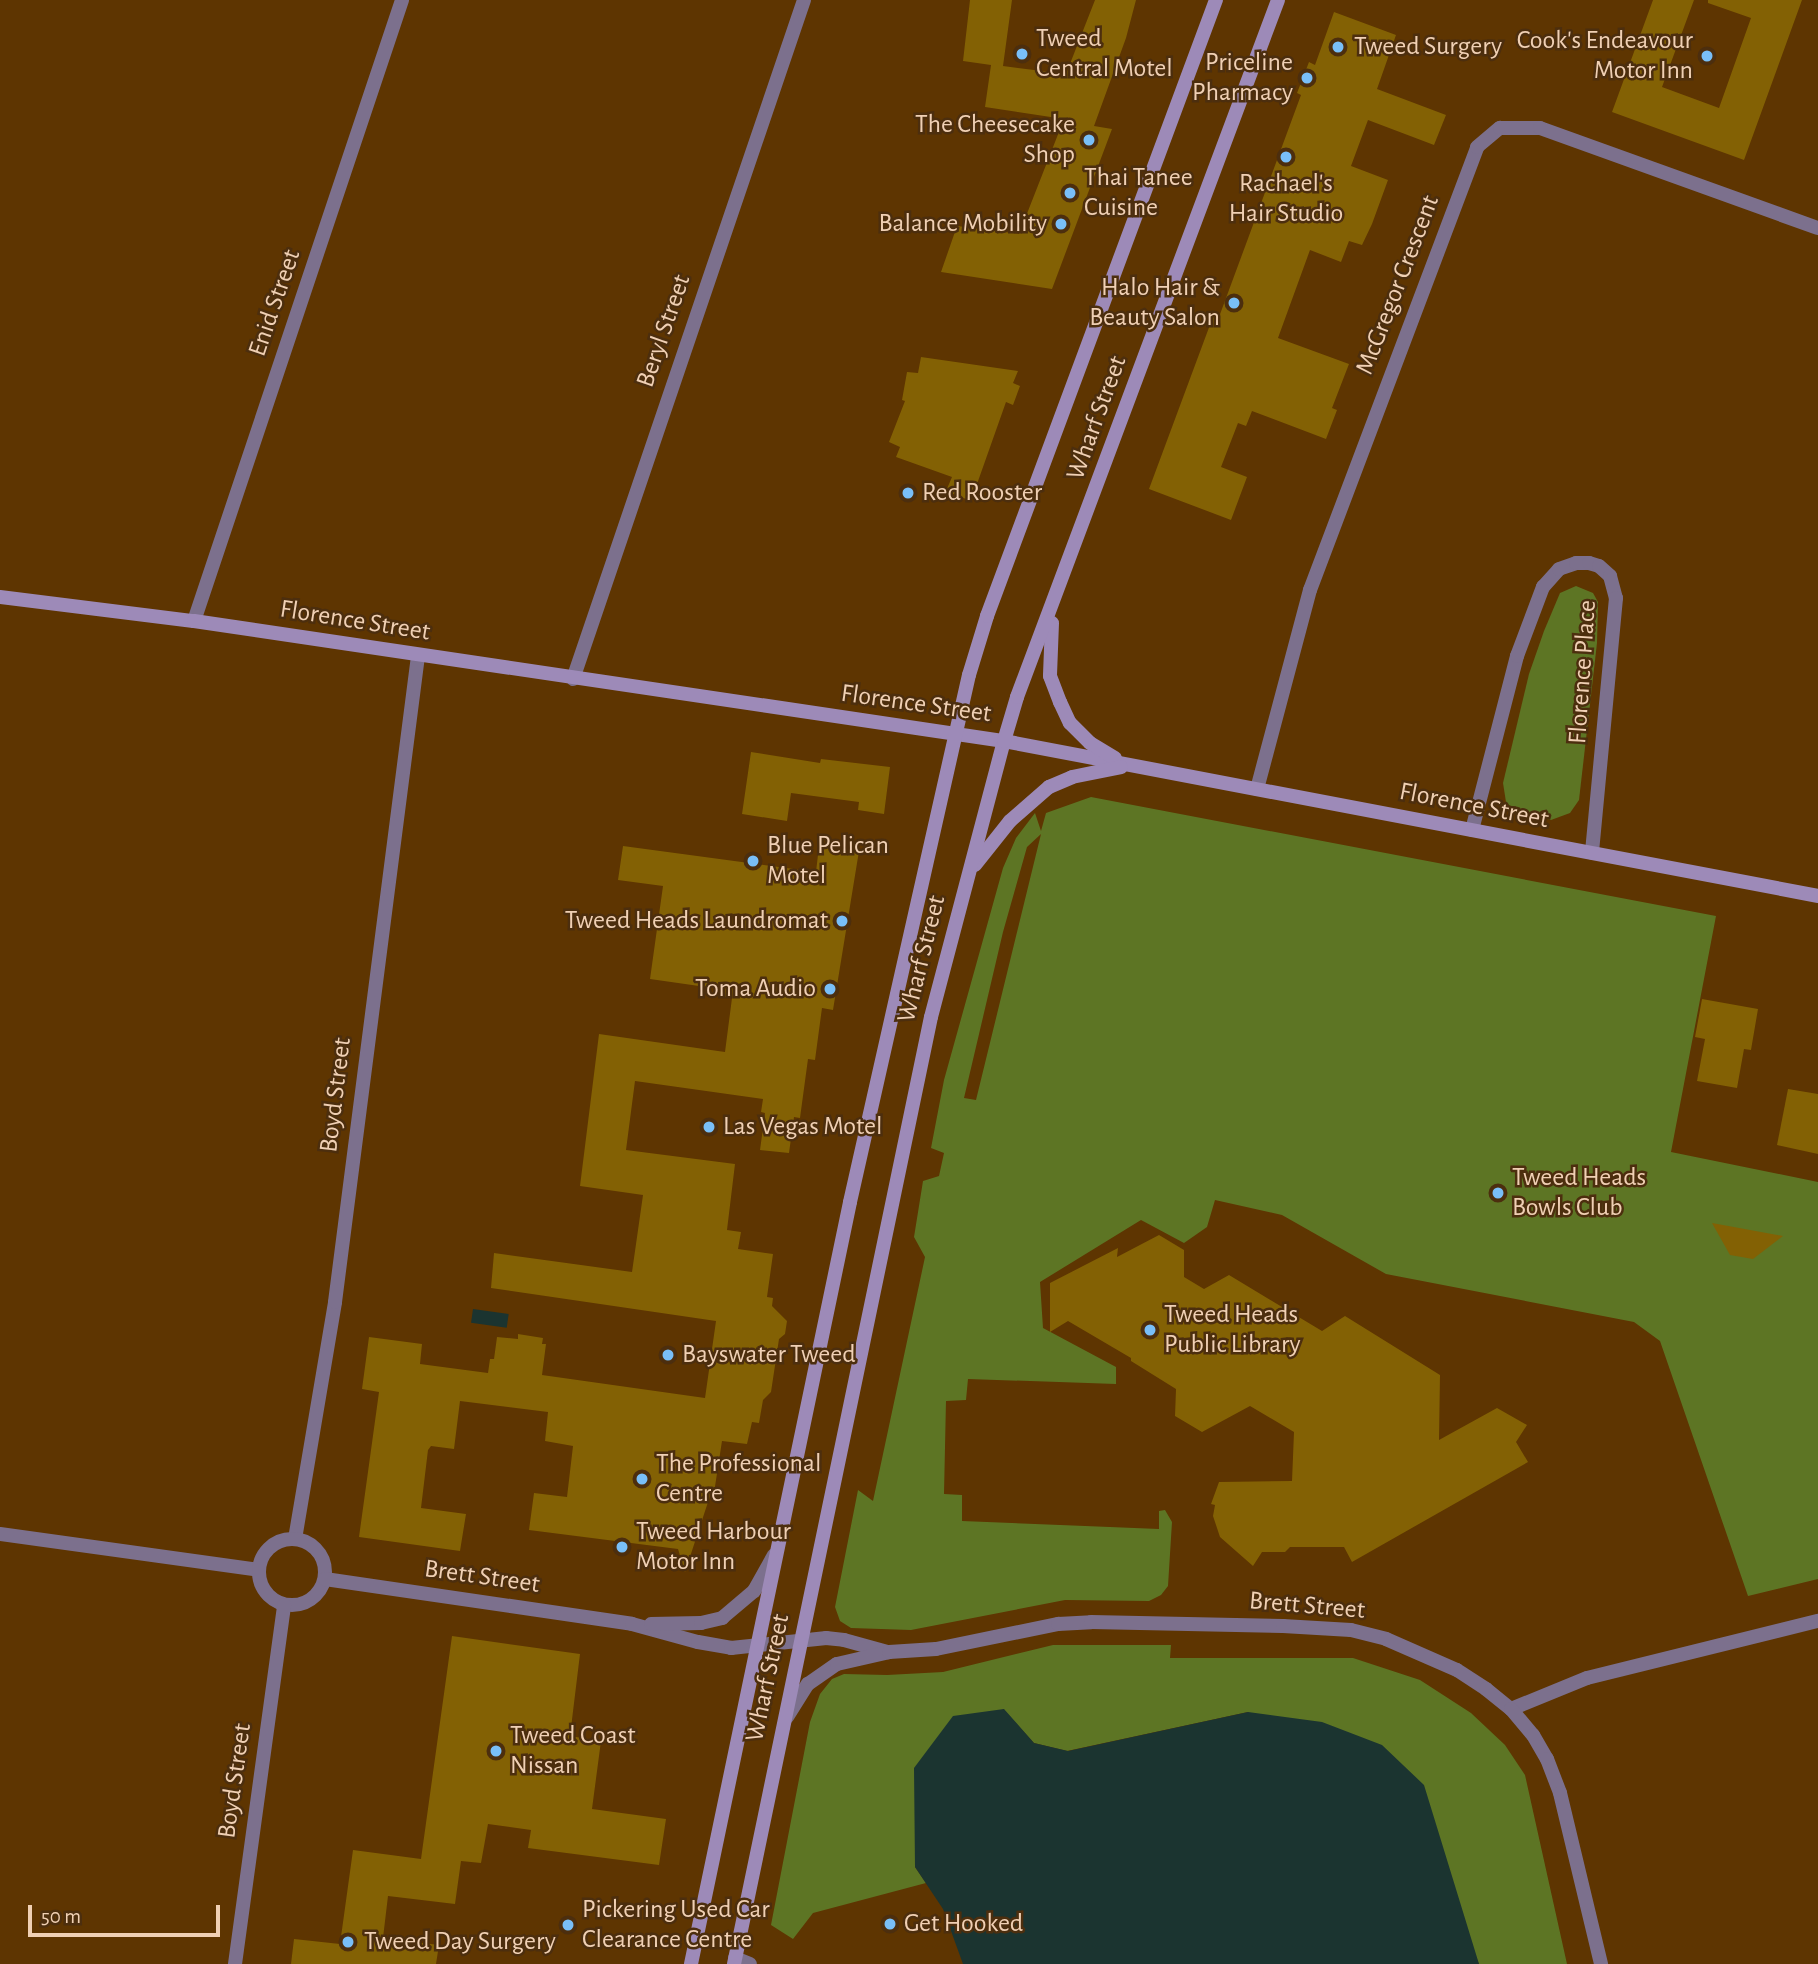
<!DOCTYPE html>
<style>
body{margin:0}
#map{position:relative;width:1818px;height:1964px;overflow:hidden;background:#5e3501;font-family:"Alegreya Sans",sans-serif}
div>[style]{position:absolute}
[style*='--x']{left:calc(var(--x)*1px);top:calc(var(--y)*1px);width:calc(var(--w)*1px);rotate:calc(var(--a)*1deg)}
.green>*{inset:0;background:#5d7524}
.water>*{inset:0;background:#1b3430;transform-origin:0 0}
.building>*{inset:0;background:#836104}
.street>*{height:14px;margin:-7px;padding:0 7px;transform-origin:7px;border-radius:7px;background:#7c708d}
.street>.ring{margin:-7px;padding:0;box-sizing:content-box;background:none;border:14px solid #7c708d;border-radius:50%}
.secondary>*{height:14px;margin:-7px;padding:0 7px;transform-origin:7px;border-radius:7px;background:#9d8ab8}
.dots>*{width:19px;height:19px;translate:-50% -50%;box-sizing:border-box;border:4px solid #4c2e0e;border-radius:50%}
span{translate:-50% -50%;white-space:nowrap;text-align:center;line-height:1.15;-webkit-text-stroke:5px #4c2e0e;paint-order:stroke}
.poi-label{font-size:26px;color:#f0d0b4}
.left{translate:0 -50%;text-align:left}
.right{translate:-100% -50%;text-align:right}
.street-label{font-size:26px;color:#f0d0b4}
.scale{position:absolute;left:28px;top:1905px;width:192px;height:32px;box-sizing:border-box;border:4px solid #f0d0b4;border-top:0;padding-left:9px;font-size:21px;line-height:24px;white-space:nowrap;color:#f0d0b4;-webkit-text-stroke:5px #4c2e0e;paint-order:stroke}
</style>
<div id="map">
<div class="green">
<div style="clip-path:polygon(1576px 586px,1593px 593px,1598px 602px,1597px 643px,1579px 800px,1570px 813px,1551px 820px,1514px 810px,1506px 802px,1503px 783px,1529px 674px,1544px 631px,1560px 593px)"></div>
<div style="clip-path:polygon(evenodd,1091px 797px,1716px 916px,1671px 1152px,1818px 1182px,1818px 1579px,1748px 1596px,1660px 1341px,1634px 1322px,1386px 1274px,1282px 1215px,1215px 1200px,1207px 1227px,1184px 1243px,1141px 1220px,1040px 1282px,1043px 1328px,1116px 1367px,1116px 1384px,968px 1379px,966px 1400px,946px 1401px,944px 1494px,962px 1495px,962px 1521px,1159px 1529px,1159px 1511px,1165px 1510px,1172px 1522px,1168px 1586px,1161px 1595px,1149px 1601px,1065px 1600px,911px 1630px,851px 1628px,840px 1621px,835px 1607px,858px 1490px,873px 1501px,925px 1257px,914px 1237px,923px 1181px,939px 1176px,944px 1153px,931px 1148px,944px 1080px,1003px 868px,1016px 838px,1035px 813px,1041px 831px,1046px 813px,1091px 797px,1041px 834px,976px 1100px,964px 1098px,1003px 932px,1027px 847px,1041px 834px)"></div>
<div style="clip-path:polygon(1053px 1645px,1171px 1645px,1170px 1658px,1353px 1658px,1420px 1680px,1471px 1713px,1505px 1745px,1525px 1775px,1567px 1964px,1479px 1964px,1472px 1948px,1248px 1712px,1067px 1751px,1034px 1743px,1003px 1709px,915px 1867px,926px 1883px,813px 1913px,793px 1939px,771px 1925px,810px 1722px,820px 1694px,832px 1679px,844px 1674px,887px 1675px,943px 1672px)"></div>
</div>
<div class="water">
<div style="left:473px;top:1309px;width:36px;height:14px;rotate:8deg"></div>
<div style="clip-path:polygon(1004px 1709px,1034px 1743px,1068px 1751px,1248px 1712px,1322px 1722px,1382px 1745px,1424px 1785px,1479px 1964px,963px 1964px,943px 1909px,915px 1867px,914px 1768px,953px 1716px)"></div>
</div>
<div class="building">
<div style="clip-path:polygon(970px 0,1012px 0,1003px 66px,1066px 74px,1095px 0,1136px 0,1126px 38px,1094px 126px,1112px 129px,1052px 289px,941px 272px,957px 226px,1019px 234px,1064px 119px,985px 107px,991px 65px,963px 61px)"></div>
<div style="clip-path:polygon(1653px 0,1694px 0,1662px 87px,1719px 108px,1751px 18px,1708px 3px,1708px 0,1802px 0,1744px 160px,1612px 112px)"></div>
<div style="clip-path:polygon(1334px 12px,1396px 35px,1377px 89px,1446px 115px,1434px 145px,1368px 120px,1351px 166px,1388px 180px,1372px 224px,1362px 245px,1349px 241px,1341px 262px,1310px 250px,1278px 338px,1349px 364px,1332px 408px,1337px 410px,1326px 439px,1252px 411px,1246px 426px,1238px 423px,1221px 467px,1247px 477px,1231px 520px,1149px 489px,1214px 314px,1219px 317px,1301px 95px,1297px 93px,1309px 62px,1315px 65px)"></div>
<div style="clip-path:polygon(921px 357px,1018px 371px,1013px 383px,1020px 386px,1013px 405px,1006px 402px,971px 501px,946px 491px,952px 477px,896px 457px,900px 447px,889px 442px,905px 401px,902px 400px,907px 372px,918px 373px)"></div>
<div style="clip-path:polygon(751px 752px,820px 763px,821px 759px,890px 767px,884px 814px,858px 810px,859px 802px,791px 793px,787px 821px,742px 814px)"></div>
<div style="clip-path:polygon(623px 846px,816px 872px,819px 846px,859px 851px,833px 1010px,822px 1008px,815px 1060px,808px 1059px,800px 1118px,794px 1117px,789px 1153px,760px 1150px,765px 1113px,761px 1112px,763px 1099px,635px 1081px,626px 1150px,735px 1164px,727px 1230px,741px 1232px,738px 1249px,773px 1254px,767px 1297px,773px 1298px,772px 1306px,787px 1321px,785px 1334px,779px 1339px,771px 1392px,763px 1400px,759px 1423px,752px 1422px,747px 1444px,722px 1441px,714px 1493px,711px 1493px,685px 1572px,678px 1549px,529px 1530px,534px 1493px,567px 1497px,573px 1446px,545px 1441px,548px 1412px,460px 1401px,454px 1449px,431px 1446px,428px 1450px,421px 1508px,466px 1514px,460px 1551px,359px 1537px,379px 1392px,362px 1389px,369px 1337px,422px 1344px,420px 1364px,488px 1373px,490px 1359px,494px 1359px,497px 1337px,518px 1339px,518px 1334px,543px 1338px,542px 1344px,546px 1344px,542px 1375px,705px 1398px,716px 1321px,491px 1288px,494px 1253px,632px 1272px,643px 1195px,580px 1186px,599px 1034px,725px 1052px,732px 998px,718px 996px,720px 989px,650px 979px,663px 886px,618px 880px)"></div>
<div style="clip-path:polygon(1702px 999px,1758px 1009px,1751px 1050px,1744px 1049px,1737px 1088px,1697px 1081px,1705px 1039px,1695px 1037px)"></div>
<div style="clip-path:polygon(1788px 1089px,1818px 1094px,1818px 1154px,1777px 1145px)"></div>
<div style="clip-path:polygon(1712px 1223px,1783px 1236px,1753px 1259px,1730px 1255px)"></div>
<div style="clip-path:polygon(1159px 1235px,1184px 1250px,1184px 1277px,1204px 1289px,1229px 1275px,1322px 1331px,1345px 1316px,1440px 1375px,1439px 1440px,1497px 1408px,1527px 1425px,1516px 1442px,1528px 1462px,1352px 1562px,1344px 1547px,1290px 1547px,1285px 1552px,1262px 1552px,1253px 1566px,1220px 1537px,1213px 1516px,1215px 1505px,1211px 1504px,1219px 1482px,1292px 1481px,1294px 1432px,1250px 1406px,1202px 1432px,1175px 1416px,1176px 1389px,1131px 1361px,1131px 1358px,1068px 1321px,1050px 1332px,1050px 1283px,1118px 1248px,1117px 1257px)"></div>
<div style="clip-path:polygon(452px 1636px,580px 1654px,570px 1736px,601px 1741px,592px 1809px,666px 1819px,659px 1865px,528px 1848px,531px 1830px,488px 1824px,481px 1863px,461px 1861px,455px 1904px,388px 1896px,383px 1938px,439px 1945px,436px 1964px,291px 1964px,294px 1939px,340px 1944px,353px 1850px,421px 1859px)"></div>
</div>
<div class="street">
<div style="--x:194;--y:621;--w:655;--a:-71.48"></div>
<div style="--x:573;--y:679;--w:717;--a:-71.21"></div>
<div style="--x:1257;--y:789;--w:206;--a:-75.1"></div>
<div style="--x:1310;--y:590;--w:473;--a:-69.3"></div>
<div style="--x:1477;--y:147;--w:30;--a:-40"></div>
<div style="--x:1500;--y:128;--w:40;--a:0"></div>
<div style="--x:1540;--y:128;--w:295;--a:19.8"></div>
<div style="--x:1472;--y:830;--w:180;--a:-75.5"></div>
<div style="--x:1517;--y:656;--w:74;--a:-69.4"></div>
<div style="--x:1543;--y:587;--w:24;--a:-48"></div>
<div style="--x:1559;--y:569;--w:18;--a:-19"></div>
<div style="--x:1576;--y:563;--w:13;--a:0"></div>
<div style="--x:1589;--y:563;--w:10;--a:17"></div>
<div style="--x:1599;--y:566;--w:15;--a:42"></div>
<div style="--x:1610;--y:576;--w:23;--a:75"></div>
<div style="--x:1616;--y:598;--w:256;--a:95.4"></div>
<div style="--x:0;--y:1534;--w:261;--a:7.9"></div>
<div style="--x:295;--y:1539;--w:240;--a:-80.4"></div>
<div style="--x:335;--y:1302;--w:651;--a:-82.68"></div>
<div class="ring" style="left:259px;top:1539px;width:52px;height:52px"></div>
<div style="--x:325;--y:1579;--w:310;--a:8.3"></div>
<div style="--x:632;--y:1624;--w:68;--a:15.3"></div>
<div style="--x:698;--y:1642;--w:34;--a:10"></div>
<div style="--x:731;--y:1648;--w:96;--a:-6"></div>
<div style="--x:826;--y:1638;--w:18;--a:6"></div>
<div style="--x:844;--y:1640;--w:46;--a:15.3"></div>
<div style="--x:651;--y:1624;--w:50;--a:-1.1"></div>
<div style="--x:701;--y:1623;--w:22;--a:-13"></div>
<div style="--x:722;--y:1618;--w:42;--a:-40.2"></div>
<div style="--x:754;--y:1591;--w:41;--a:-60.9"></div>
<div style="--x:1511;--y:1709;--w:82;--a:-22.2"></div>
<div style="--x:1587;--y:1678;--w:238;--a:-13.9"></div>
<div style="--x:787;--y:1717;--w:39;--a:-58"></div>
<div style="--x:808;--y:1684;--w:35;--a:-35"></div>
<div style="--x:837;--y:1664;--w:53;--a:-13"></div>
<div style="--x:889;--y:1652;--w:47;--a:-3.7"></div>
<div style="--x:936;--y:1649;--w:125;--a:-11.6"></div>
<div style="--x:1058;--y:1624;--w:33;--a:-3"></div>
<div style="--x:1091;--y:1622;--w:192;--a:1.2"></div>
<div style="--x:1283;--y:1626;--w:68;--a:3.4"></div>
<div style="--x:1351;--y:1630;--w:36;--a:14"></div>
<div style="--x:1386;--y:1639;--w:77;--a:23.6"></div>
<div style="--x:1457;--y:1670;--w:35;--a:33"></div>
<div style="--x:1486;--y:1689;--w:32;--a:39"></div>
<div style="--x:1511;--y:1709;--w:34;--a:50"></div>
<div style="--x:1533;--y:1735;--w:28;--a:60"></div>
<div style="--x:1547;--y:1759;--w:36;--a:69"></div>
<div style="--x:1560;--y:1793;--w:176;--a:76.5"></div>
<div style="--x:735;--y:1958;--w:16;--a:22"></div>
<div style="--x:235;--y:1964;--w:362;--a:-82.2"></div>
</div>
<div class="secondary">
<div style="--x:0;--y:597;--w:195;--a:7.1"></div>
<div style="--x:194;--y:621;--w:819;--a:8.43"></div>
<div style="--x:1004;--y:741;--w:829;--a:10.78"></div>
<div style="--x:1052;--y:623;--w:53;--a:92.2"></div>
<div style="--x:1050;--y:676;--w:28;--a:69"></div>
<div style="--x:1060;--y:702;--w:23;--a:65"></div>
<div style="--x:1070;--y:723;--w:28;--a:45"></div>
<div style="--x:1090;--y:743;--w:29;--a:31"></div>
<div style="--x:975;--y:865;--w:56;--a:-51.5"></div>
<div style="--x:1010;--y:821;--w:52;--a:-41.1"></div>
<div style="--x:1049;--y:787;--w:25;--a:-23"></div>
<div style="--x:1072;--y:777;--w:50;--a:-11.5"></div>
<div style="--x:691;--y:1964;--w:778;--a:-78.21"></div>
<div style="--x:850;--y:1202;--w:540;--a:-77.28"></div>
<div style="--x:969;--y:675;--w:62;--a:-73"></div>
<div style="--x:987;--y:616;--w:657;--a:-69.61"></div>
<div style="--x:734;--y:1964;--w:967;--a:-78.25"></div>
<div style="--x:931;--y:1017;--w:285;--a:-75.2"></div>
<div style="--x:1004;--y:741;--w:46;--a:-73.5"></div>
<div style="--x:1017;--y:697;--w:744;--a:-69.47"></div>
</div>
<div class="dots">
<div style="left:1338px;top:47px;background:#79bff8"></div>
<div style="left:1022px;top:54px;background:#79bff8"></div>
<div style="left:1707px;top:56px;background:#79bff8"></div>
<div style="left:1307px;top:78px;background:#79bff8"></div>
<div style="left:1089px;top:140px;background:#79bff8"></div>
<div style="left:1286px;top:157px;background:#79bff8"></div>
<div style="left:1070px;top:193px;background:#79bff8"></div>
<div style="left:1061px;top:224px;background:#79bff8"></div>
<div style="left:1234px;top:303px;background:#79bff8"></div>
<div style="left:908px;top:493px;background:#79bff8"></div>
<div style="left:753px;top:861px;background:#79bff8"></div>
<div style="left:842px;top:921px;background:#79bff8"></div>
<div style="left:830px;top:989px;background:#79bff8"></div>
<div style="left:709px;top:1127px;background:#79bff8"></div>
<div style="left:1498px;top:1193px;background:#79bff8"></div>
<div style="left:1150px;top:1330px;background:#79bff8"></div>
<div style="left:668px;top:1355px;background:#79bff8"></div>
<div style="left:642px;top:1479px;background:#79bff8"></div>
<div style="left:622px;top:1547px;background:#79bff8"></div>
<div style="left:496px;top:1751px;background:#79bff8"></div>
<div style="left:890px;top:1924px;background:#79bff8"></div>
<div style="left:568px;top:1925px;background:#79bff8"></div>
<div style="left:348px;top:1942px;background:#79bff8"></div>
</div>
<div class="poi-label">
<span class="left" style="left:1036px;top:54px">Tweed<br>Central Motel</span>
<span class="right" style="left:1693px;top:56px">Cook's Endeavour<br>Motor Inn</span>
<span class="left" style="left:1354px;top:47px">Tweed Surgery</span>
<span class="right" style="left:1293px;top:78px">Priceline<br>Pharmacy</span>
<span class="right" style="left:1075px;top:140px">The Cheesecake<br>Shop</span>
<span class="left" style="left:1084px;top:193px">Thai Tanee<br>Cuisine</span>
<span style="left:1286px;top:199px">Rachael's<br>Hair Studio</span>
<span class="right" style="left:1047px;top:224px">Balance Mobility</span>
<span class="right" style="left:1220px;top:303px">Halo Hair &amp;<br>Beauty Salon</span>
<span class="left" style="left:922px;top:493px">Red Rooster</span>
<span class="left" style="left:767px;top:861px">Blue Pelican<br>Motel</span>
<span class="right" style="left:828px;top:921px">Tweed Heads Laundromat</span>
<span class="right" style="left:816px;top:989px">Toma Audio</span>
<span class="left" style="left:723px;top:1127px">Las Vegas Motel</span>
<span class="left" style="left:1512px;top:1193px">Tweed Heads<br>Bowls Club</span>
<span class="left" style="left:1164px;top:1330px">Tweed Heads<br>Public Library</span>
<span class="left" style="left:682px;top:1355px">Bayswater Tweed</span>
<span class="left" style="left:656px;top:1479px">The Professional<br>Centre</span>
<span class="left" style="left:636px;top:1547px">Tweed Harbour<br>Motor Inn</span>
<span class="left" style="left:510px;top:1751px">Tweed Coast<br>Nissan</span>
<span class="left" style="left:582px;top:1925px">Pickering Used Car<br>Clearance Centre</span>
<span class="left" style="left:904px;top:1924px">Get Hooked</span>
<span class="left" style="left:364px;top:1942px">Tweed Day Surgery</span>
</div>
<div class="street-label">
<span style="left:1398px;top:285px;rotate:-69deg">McGregor Crescent</span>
<span style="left:275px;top:303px;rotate:-71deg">Enid Street</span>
<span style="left:664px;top:331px;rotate:-71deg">Beryl Street</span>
<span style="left:1097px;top:418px;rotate:-70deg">Wharf Street</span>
<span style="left:355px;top:621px;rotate:9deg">Florence Street</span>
<span style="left:1583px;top:672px;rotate:-86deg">Florence Place</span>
<span style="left:916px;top:704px;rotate:8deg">Florence Street</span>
<span style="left:1474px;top:806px;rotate:11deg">Florence Street</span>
<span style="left:922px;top:959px;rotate:-76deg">Wharf Street</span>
<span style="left:336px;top:1095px;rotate:-83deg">Boyd Street</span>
<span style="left:482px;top:1577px;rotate:8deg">Brett Street</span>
<span style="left:1307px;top:1606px;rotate:5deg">Brett Street</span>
<span style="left:768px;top:1678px;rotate:-78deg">Wharf Street</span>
<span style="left:235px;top:1781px;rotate:-82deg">Boyd Street</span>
</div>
<div class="scale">50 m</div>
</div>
